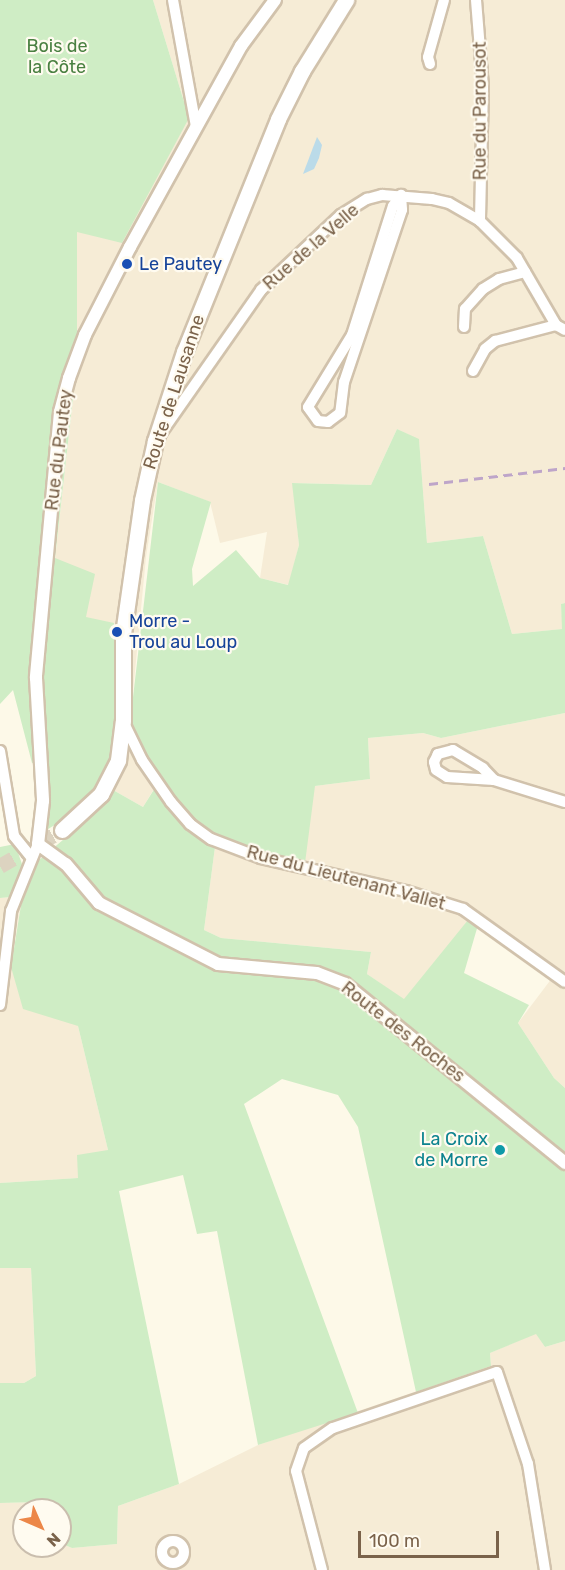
<!DOCTYPE html>
<meta charset="utf-8">
<style>
body{margin:0}
#map{position:relative;width:565px;height:1570px;overflow:hidden;background:#fdf9e8;font-family:Rubik,sans-serif}
div>[style]{position:absolute}
[style*='--x']{left:calc(var(--x)*1px);top:calc(var(--y)*1px);width:calc(var(--w)*1px);rotate:calc(var(--a)*1deg)}
.residential>*{inset:0;background:#f6ecd6}
.green>*{inset:0;background:#cfedc5}
.water>*{inset:0;background:#bbdbe9}
.secondary-tunnel>*{height:15px;margin-top:-7.5px;transform-origin:0;background:repeating-linear-gradient(90deg,#dcd3c0 0 15px,transparent 0 23px)}
.roads{filter:drop-shadow(2px 0 #d1c2ac) drop-shadow(-2px 0 #d1c2ac) drop-shadow(0 2px #d1c2ac) drop-shadow(0 -2px #d1c2ac)}
.minor>*{height:10px;margin:-5px;padding:0 5px;transform-origin:5px;border-radius:5px;background:#fff}
.minor>.ring{margin:-5px;padding:0;box-sizing:content-box;background:none;border:10px solid #fff;border-radius:50%}
.tertiary>*{height:12px;margin:-6px;padding:0 6px;transform-origin:6px;border-radius:6px;background:#fff}
.secondary>*{height:15px;margin:-7.5px;padding:0 7.5px;transform-origin:7.5px;border-radius:7.5px;background:#fff}
.rail>*{height:3px;margin-top:-1.5px;transform-origin:0;background:repeating-linear-gradient(90deg,#bea5c9 0 9px,transparent 0 15px)}
.dots>*{width:16px;height:16px;translate:-50% -50%;box-sizing:border-box;border:3px solid #fffbf0;border-radius:50%}
span{translate:-50% -50%;white-space:nowrap;text-align:center;line-height:1.15;-webkit-text-stroke:4.5px #fffbf0;paint-order:stroke}
.park-label{font-size:18px;color:#4a8041}
.street-label{font-size:18px;color:#7a624a}
.transit-label{font-size:18px;color:#164399}
.left{translate:0 -50%;text-align:left}
.culture-label{font-size:18px;color:#0d838f}
.right{translate:-100% -50%;text-align:right}
.north{position:absolute;left:12px;top:1498px;width:60px;height:60px;box-sizing:border-box;background:#fffbf0;border:2px solid #cabeae;border-radius:50%;rotate:135deg;font-size:16px;font-weight:700;line-height:24px;text-align:center;color:#7a624a}
.north::after{content:'';display:block;margin:auto;width:21px;height:27px;background:#ec8748;clip-path:polygon(50% 0,100% 100%,50% 72%,0 100%)}
.scale{position:absolute;left:358px;top:1531px;width:141px;height:27px;box-sizing:border-box;border:3px solid #7a624a;border-top:0;padding-left:8px;font-size:18px;line-height:21px;white-space:nowrap;color:#7a624a;-webkit-text-stroke:4px #fffbf0;paint-order:stroke}
</style>
<div id="map">
<div class="residential">
<div style="clip-path:polygon(153px 0,565px 0,565px 603px,561px 604px,563px 629px,512px 634px,483px 536px,427px 543px,419px 440px,397px 429px,371px 485px,293px 483px,299px 545px,289px 585px,260px 578px,267px 532px,220px 543px,210px 502px,158px 482px,146px 557px,130px 723px,160px 779px,143px 807px,113px 790px,105px 781px,86px 617px,55px 559px,77px 363px,77px 231px,189px 118px)"></div>
<div style="clip-path:polygon(565px 713px,565px 1088px,554px 1078px,518px 1023px,552px 978px,478px 925px,468px 921px,404px 1000px,367px 974px,371px 952px,221px 938px,204px 930px,215px 847px,315px 786px,370px 779px,368px 738px,423px 733px,441px 738px)"></div>
<div style="clip-path:polygon(11px 897px,21px 903px,11px 967px,78px 1026px,108px 1150px,78px 1178px,0 1183px,0 898px)"></div>
<div style="clip-path:polygon(0 1268px,31px 1268px,36px 1376px,24px 1383px,0 1383px)"></div>
<div style="clip-path:polygon(536px 1333px,545px 1347px,565px 1341px,565px 1570px,0 1570px,0 1503px,39px 1502px,41px 1510px,24px 1510px,24px 1546px,60px 1546px,60px 1543px,72px 1548px,117px 1544px,118px 1506px,179px 1484px,258px 1445px,491px 1366px,490px 1353px)"></div>
</div>
<div class="green">
<div style="clip-path:polygon(0 0,153px 0,189px 118px,122px 243px,77px 232px,77px 363px,55px 558px,95px 574px,86px 617px,114px 623px,115px 740px,105px 781px,77px 811px,45px 831px,47px 760px,32px 763px,13px 690px,0 704px)"></div>
<div style="clip-path:polygon(397px 429px,419px 439px,427px 543px,483px 536px,512px 634px,562px 629px,561px 604px,565px 603px,565px 713px,441px 738px,423px 733px,368px 738px,370px 779px,315px 786px,305px 863px,215px 847px,204px 930px,221px 938px,371px 952px,367px 974px,404px 999px,468px 920px,478px 925px,464px 973px,529px 1005px,518px 1023px,554px 1078px,565px 1088px,565px 1341px,545px 1347px,536px 1334px,490px 1353px,491px 1366px,416px 1392px,358px 1127px,338px 1095px,282px 1079px,244px 1104px,358px 1413px,258px 1445px,217px 1231px,197px 1234px,183px 1175px,119px 1191px,179px 1484px,118px 1506px,117px 1544px,72px 1548px,60px 1543px,60px 1510px,41px 1510px,39px 1502px,0 1503px,0 1383px,24px 1383px,36px 1376px,31px 1268px,0 1268px,0 1183px,78px 1178px,77px 1155px,108px 1150px,78px 1026px,23px 1009px,11px 967px,21px 905px,39px 860px,88px 819px,113px 790px,143px 807px,160px 780px,130px 723px,158px 482px,211px 502px,192px 569px,193px 586px,236px 550px,260px 578px,288px 585px,299px 545px,292px 483px,371px 485px)"></div>
<div style="clip-path:polygon(15px 844px,23px 867px,11px 897px,0 898px,0 847px)"></div>
</div>
<div class="water">
<div style="clip-path:polygon(317px 137px,322px 145px,319px 158px,314px 169px,303px 174px)"></div>
</div>
<div class="secondary-tunnel">
<div style="--x:0;--y:866;--w:72;--a:-30.1"></div>
</div>
<div class="roads">
<div class="minor">
<div style="--x:173;--y:0;--w:128;--a:79.7"></div>
<div style="--x:476;--y:0;--w:87;--a:85.4"></div>
<div style="--x:483;--y:87;--w:134;--a:91.3"></div>
<div style="--x:430;--y:64;--w:7;--a:-106"></div>
<div style="--x:428;--y:57;--w:59;--a:-74.3"></div>
<div style="--x:401;--y:195;--w:15;--a:86"></div>
<div style="--x:402;--y:210;--w:182;--a:108.6"></div>
<div style="--x:344;--y:382;--w:31;--a:97"></div>
<div style="--x:340;--y:413;--w:15;--a:143"></div>
<div style="--x:328;--y:422;--w:10;--a:-174"></div>
<div style="--x:318;--y:421;--w:17;--a:-126"></div>
<div style="--x:308;--y:407;--w:84;--a:-58.6"></div>
<div style="--x:352;--y:335;--w:135;--a:-72.4"></div>
<div style="--x:393;--y:206;--w:14;--a:-54"></div>
<div style="--x:464;--y:327;--w:18;--a:-87"></div>
<div style="--x:465;--y:309;--w:27;--a:-48"></div>
<div style="--x:483;--y:289;--w:19;--a:-32"></div>
<div style="--x:499;--y:279;--w:27;--a:-15"></div>
<div style="--x:473;--y:371;--w:25;--a:-61"></div>
<div style="--x:485;--y:349;--w:13;--a:-39"></div>
<div style="--x:495;--y:341;--w:63;--a:-14.7"></div>
<div style="--x:556;--y:325;--w:10;--a:29"></div>
<div style="--x:161;--y:433;--w:174;--a:-55"></div>
<div style="--x:261;--y:290;--w:110;--a:-43.2"></div>
<div style="--x:341;--y:215;--w:31;--a:-32"></div>
<div style="--x:367;--y:199;--w:16;--a:-15"></div>
<div style="--x:382;--y:195;--w:50;--a:4.6"></div>
<div style="--x:432;--y:199;--w:17;--a:13"></div>
<div style="--x:449;--y:203;--w:36;--a:30"></div>
<div style="--x:480;--y:221;--w:52;--a:45"></div>
<div style="--x:517;--y:258;--w:78;--a:59.8"></div>
<div style="--x:123;--y:721;--w:43;--a:64"></div>
<div style="--x:142;--y:760;--w:51;--a:55.4"></div>
<div style="--x:171;--y:802;--w:29;--a:49"></div>
<div style="--x:190;--y:824;--w:26;--a:36"></div>
<div style="--x:211;--y:839;--w:53;--a:20.8"></div>
<div style="--x:261;--y:858;--w:149;--a:12.8"></div>
<div style="--x:406;--y:891;--w:60;--a:17.5"></div>
<div style="--x:463;--y:909;--w:125;--a:35.6"></div>
<div style="--x:0;--y:751;--w:86;--a:80.6"></div>
<div style="--x:14;--y:836;--w:28;--a:51"></div>
<div style="--x:494;--y:780;--w:16;--a:-133"></div>
<div style="--x:483;--y:768;--w:35;--a:-149"></div>
<div style="--x:453;--y:750;--w:16;--a:165"></div>
<div style="--x:438;--y:754;--w:9;--a:117"></div>
<div style="--x:434;--y:762;--w:8;--a:76"></div>
<div style="--x:436;--y:770;--w:13;--a:32"></div>
<div style="--x:447;--y:777;--w:47;--a:3.7"></div>
<div style="--x:494;--y:780;--w:74;--a:17.2"></div>
<div style="--x:0;--y:1005;--w:95;--a:-83.3"></div>
<div style="--x:11;--y:911;--w:72;--a:-68.1"></div>
<div class="ring" style="left:162px;top:1541px;width:12px;height:12px"></div>
<div style="--x:322;--y:1570;--w:102;--a:-104.7"></div>
<div style="--x:296;--y:1471;--w:24;--a:-71"></div>
<div style="--x:304;--y:1448;--w:35;--a:-35"></div>
<div style="--x:333;--y:1428;--w:173;--a:-18.9"></div>
<div style="--x:497;--y:1372;--w:97;--a:71.4"></div>
<div style="--x:528;--y:1464;--w:107;--a:80.9"></div>
</div>
<div class="tertiary">
<div style="--x:275;--y:0;--w:57;--a:126.5"></div>
<div style="--x:241;--y:46;--w:230;--a:118.9"></div>
<div style="--x:130;--y:247;--w:99;--a:117.1"></div>
<div style="--x:85;--y:335;--w:46;--a:110.4"></div>
<div style="--x:69;--y:378;--w:35;--a:105"></div>
<div style="--x:60;--y:412;--w:267;--a:95.2"></div>
<div style="--x:36;--y:678;--w:123;--a:86.7"></div>
<div style="--x:43;--y:801;--w:43;--a:96.6"></div>
<div style="--x:38;--y:844;--w:34;--a:36"></div>
<div style="--x:66;--y:864;--w:51;--a:49.8"></div>
<div style="--x:99;--y:903;--w:134;--a:27.1"></div>
<div style="--x:218;--y:964;--w:99;--a:5.2"></div>
<div style="--x:317;--y:973;--w:30;--a:21"></div>
<div style="--x:345;--y:984;--w:284;--a:39.1"></div>
</div>
<div class="secondary">
<div style="--x:62;--y:830;--w:53;--a:-42.7"></div>
<div style="--x:101;--y:794;--w:38;--a:-63"></div>
<div style="--x:118;--y:760;--w:39;--a:-83"></div>
<div style="--x:123;--y:721;--w:87;--a:-90"></div>
<div style="--x:123;--y:634;--w:135;--a:-81.9"></div>
<div style="--x:142;--y:500;--w:60;--a:-77.6"></div>
<div style="--x:155;--y:441;--w:94;--a:-72"></div>
<div style="--x:184;--y:352;--w:251;--a:-68"></div>
<div style="--x:278;--y:119;--w:54;--a:-63.4"></div>
<div style="--x:302;--y:71;--w:84;--a:-58.2"></div>
</div>
</div>
<div class="rail">
<div style="--x:429;--y:484;--w:137;--a:-6.7"></div>
</div>
<div class="dots">
<div style="left:127px;top:264px;background:#1a4fb4"></div>
<div style="left:117px;top:632px;background:#1a4fb4"></div>
<div style="left:500px;top:1150px;background:#0f9aa8"></div>
</div>
<div class="park-label">
<span style="left:57px;top:57px">Bois de<br>la Côte</span>
</div>
<div class="street-label">
<span style="left:480px;top:111px;rotate:-90deg">Rue du Parousot</span>
<span style="left:311px;top:247px;rotate:-41deg">Rue de la Velle</span>
<span style="left:174px;top:392px;rotate:-72deg">Route de Lausanne</span>
<span style="left:59px;top:450px;rotate:-83deg">Rue du Pautey</span>
<span style="left:346px;top:878px;rotate:15deg">Rue du Lieutenant Vallet</span>
<span style="left:403px;top:1032px;rotate:38deg">Route des Roches</span>
</div>
<div class="transit-label">
<span class="left" style="left:139px;top:264px">Le Pautey</span>
<span class="left" style="left:129px;top:632px">Morre -<br>Trou au Loup</span>
</div>
<div class="culture-label">
<span class="right" style="left:488px;top:1150px">La Croix<br>de Morre</span>
</div>
<div class="north">N</div>
<div class="scale">100 m</div>
</div>
